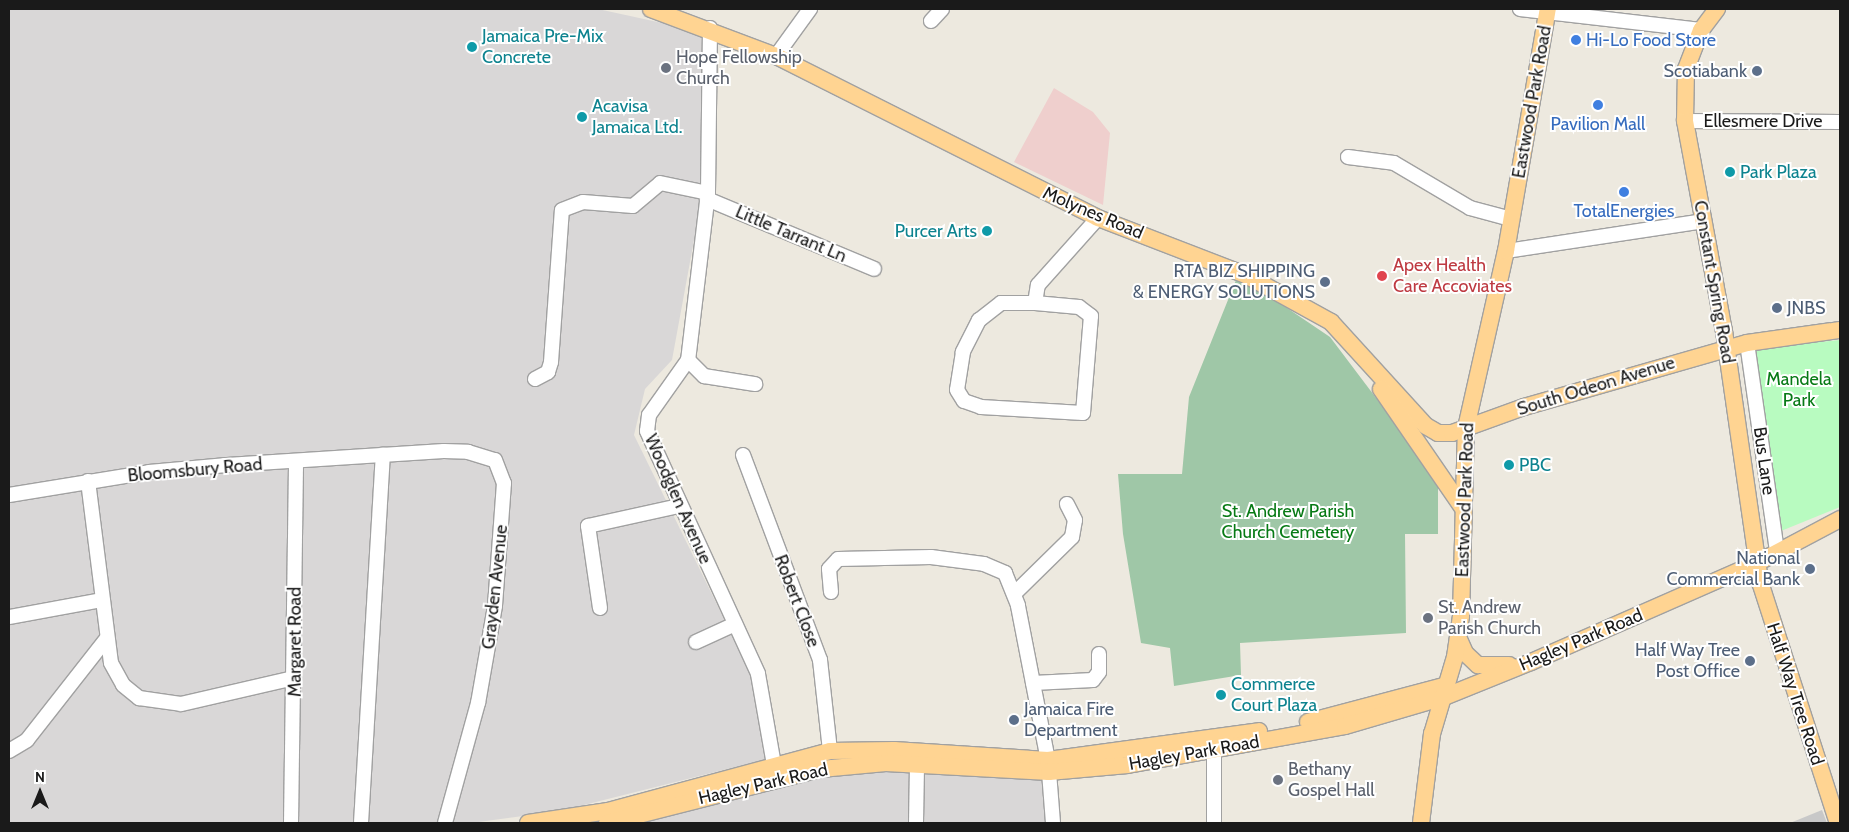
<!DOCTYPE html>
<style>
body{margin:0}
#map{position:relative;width:1849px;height:832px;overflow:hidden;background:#ede9df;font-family:Cabin,sans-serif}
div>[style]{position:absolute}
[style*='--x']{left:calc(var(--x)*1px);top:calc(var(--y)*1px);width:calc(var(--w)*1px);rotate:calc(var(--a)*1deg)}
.residential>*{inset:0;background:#d9d7d7}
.commercial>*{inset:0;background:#efcfcd}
.religious>*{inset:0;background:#c8c8c8}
.cemetery>*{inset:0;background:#9fc7a7}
.park>*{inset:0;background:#b8fbc0}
.roads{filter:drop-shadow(1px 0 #a1a1a1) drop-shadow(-1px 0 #a1a1a1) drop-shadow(0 1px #a1a1a1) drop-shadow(0 -1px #a1a1a1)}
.minor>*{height:14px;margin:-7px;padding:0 7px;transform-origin:7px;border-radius:7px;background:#fff}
.major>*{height:16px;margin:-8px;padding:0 8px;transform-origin:8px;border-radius:8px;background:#ffd492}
.dots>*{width:14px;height:14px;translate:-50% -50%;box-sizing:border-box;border:2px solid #fff;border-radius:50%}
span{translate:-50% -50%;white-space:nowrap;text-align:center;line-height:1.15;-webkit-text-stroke:4px #fff;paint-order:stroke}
.culture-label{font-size:18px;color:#0d838f}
.left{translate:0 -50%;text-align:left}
.right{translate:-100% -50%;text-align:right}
.shop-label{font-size:18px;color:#366cbe}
.worship-label{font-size:18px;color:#5b616d}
.service-label{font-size:18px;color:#4e5e75}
.street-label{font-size:18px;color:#1a1a1a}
.health-label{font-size:18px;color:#be3a42}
.park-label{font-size:18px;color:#077a15}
.frame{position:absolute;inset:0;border:10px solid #1a1a1a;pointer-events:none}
.north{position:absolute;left:15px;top:767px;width:50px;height:50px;-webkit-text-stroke:4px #fff;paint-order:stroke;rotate:0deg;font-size:14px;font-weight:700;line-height:20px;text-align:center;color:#1a1a1a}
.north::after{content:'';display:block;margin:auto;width:18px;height:22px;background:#1a1a1a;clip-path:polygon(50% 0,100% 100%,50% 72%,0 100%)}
</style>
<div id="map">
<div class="residential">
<div style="clip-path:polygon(9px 9px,598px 9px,708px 33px,701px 202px,672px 360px,645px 389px,634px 435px,752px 676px,771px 758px,560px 811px,471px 823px,9px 823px)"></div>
<div style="clip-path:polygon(825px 757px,1049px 772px,1053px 823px,596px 823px,776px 777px)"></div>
</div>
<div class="commercial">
<div style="clip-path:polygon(1054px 88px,1093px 112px,1110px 133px,1103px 205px,1014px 162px)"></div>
</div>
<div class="religious">
<div style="clip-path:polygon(1822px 810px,1827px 823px,1790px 823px)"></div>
</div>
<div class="cemetery">
<div style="clip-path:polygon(1238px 275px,1330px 337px,1438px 480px,1438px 534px,1405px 534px,1406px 633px,1240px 643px,1241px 675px,1174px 686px,1170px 648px,1141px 643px,1123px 534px,1118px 474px,1182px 474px,1189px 397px)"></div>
</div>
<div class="park">
<div style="clip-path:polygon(1840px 340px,1840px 507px,1781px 531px,1752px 349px)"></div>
</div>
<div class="roads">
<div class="minor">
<div style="--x:1520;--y:9;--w:182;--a:6.6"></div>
<div style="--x:931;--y:21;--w:16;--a:-47"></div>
<div style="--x:710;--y:28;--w:165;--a:90.7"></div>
<div style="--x:708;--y:193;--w:168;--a:96.8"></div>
<div style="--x:688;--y:360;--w:67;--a:125.3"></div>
<div style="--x:649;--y:415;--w:16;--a:97"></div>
<div style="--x:647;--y:431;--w:267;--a:65.4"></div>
<div style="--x:758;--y:674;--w:104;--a:80"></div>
<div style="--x:776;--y:56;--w:58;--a:-54.1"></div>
<div style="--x:1685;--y:121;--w:155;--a:0.4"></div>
<div style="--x:1348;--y:157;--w:46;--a:7.4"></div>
<div style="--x:1394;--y:163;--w:88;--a:30.6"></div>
<div style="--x:1470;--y:208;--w:42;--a:15"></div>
<div style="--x:707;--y:199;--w:181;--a:22.7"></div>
<div style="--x:1506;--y:251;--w:200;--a:-8.6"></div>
<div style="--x:1035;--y:303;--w:34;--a:180"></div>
<div style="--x:1001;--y:303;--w:28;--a:142"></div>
<div style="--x:979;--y:320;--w:36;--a:117"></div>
<div style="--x:963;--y:352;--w:38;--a:99"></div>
<div style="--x:957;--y:390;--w:13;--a:58"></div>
<div style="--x:964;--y:401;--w:18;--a:19"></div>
<div style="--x:981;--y:407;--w:102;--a:3.4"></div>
<div style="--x:1083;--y:413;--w:97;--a:-85.3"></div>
<div style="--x:1091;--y:316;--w:15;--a:-143"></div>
<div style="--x:1079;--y:307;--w:44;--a:-174.8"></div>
<div style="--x:1035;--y:303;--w:18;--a:-81"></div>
<div style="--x:1038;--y:285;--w:90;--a:-48.2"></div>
<div style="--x:1747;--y:343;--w:209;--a:81.8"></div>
<div style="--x:688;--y:360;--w:23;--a:45"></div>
<div style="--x:704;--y:376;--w:52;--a:8.9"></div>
<div style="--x:535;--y:379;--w:15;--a:-28"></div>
<div style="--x:548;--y:372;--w:10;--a:-73"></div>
<div style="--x:551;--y:362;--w:152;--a:-85.9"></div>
<div style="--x:562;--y:210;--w:22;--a:-21"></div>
<div style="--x:583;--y:202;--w:50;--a:4.6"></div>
<div style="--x:633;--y:206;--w:35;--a:-40"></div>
<div style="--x:660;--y:183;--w:49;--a:11.8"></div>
<div style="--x:743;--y:455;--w:219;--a:69.4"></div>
<div style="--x:820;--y:660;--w:92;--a:83.7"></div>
<div style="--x:88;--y:481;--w:183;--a:82.8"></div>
<div style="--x:111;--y:663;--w:25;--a:61"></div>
<div style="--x:123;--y:685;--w:21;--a:39"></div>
<div style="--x:139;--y:698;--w:42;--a:8.1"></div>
<div style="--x:181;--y:704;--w:116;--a:-13"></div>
<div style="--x:9;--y:495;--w:142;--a:-9.3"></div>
<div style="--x:149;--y:472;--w:78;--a:-5.1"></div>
<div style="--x:227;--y:465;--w:217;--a:-3.7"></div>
<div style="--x:444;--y:451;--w:24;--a:2"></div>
<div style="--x:468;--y:452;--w:28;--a:17"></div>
<div style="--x:495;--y:460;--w:25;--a:69"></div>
<div style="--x:504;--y:483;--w:123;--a:94.2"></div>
<div style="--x:495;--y:606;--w:98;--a:99.9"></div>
<div style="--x:478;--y:703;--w:124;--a:105.4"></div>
<div style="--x:831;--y:592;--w:23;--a:-95"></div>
<div style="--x:829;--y:569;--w:13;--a:-48"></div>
<div style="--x:838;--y:559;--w:93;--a:-1.2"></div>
<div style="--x:931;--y:557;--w:53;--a:7.5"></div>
<div style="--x:984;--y:564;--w:23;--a:23"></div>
<div style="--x:1005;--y:573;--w:35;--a:68"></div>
<div style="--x:1018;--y:606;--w:157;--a:79"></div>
<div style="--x:1015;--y:593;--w:80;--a:-44.5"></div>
<div style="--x:1072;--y:537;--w:17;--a:-80"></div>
<div style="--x:1075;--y:520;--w:18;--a:-117"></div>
<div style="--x:600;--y:608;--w:83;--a:-98.3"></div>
<div style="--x:588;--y:526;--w:93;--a:-12.4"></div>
<div style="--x:9;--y:617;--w:95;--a:-10.4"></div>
<div style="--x:696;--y:642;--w:43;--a:-24.8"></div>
<div style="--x:1033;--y:683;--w:60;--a:-2.9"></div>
<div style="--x:1093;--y:680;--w:10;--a:-53"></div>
<div style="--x:1099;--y:672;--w:18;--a:-90"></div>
<div style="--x:9;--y:751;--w:21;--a:-31"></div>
<div style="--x:27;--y:740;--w:130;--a:-51.9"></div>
<div style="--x:1049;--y:772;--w:51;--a:85.5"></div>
<div style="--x:291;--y:823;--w:362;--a:-89.2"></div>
<div style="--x:361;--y:823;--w:369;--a:-86.6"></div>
<div style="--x:916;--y:823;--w:57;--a:-89"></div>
<div style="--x:1214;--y:823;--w:72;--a:-90"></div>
</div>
<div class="major">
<div style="--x:651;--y:9;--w:134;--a:20.6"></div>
<div style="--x:776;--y:56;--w:360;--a:26.7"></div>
<div style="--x:1098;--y:218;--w:159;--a:21.1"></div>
<div style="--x:1246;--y:275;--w:97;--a:28.9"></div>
<div style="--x:1331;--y:322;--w:141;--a:47.6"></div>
<div style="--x:1426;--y:426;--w:14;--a:30"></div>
<div style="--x:1438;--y:433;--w:14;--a:0"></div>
<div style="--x:1452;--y:433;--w:77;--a:-19.9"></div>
<div style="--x:1524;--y:407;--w:232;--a:-16"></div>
<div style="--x:1747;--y:343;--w:94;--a:-8"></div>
<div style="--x:1717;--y:9;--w:26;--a:127"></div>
<div style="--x:1701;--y:30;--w:42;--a:111"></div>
<div style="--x:1686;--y:69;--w:52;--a:91.1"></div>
<div style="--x:1685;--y:121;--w:214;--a:79.5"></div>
<div style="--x:1724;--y:331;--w:254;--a:81.8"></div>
<div style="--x:1760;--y:582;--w:253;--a:72.1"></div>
<div style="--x:1381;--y:389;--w:143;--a:55.5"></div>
<div style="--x:1458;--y:637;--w:17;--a:66"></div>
<div style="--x:1465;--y:653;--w:18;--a:43"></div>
<div style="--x:1478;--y:665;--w:31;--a:0"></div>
<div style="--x:1308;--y:722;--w:144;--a:-14.9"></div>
<div style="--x:528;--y:823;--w:81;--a:-8.5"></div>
<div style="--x:608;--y:811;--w:230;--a:-15.1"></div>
<div style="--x:830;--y:751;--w:64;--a:-0.9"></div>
<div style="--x:894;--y:750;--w:154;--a:3.7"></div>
<div style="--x:1048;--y:760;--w:213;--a:-7.8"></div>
<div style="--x:607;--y:823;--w:221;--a:-14.2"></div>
<div style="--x:821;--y:769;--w:65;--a:-5.3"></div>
<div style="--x:886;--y:763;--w:163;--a:3.2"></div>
<div style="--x:1049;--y:772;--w:79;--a:-5.1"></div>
<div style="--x:1128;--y:765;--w:220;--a:-10.2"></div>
<div style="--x:1345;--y:726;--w:103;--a:-16.3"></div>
<div style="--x:1444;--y:697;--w:94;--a:-21.9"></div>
<div style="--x:1531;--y:662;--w:247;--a:-23.7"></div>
<div style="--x:1757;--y:563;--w:94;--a:-27.9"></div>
<div style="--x:1421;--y:823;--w:90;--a:-83"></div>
<div style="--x:1432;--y:734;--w:80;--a:-73.4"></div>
<div style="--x:1455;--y:657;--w:41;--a:-81.7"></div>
<div style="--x:1461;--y:616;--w:188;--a:-88.5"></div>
<div style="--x:1466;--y:428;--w:181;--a:-77.3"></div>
<div style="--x:1506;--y:251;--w:246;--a:-80.2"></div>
</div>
</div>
<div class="dots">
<div style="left:1576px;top:40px;background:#3f7fe0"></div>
<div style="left:472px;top:47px;background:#0f9aa8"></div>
<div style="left:666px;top:68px;background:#6b7280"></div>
<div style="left:1757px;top:71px;background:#5c6f8a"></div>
<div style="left:1598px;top:105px;background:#3f7fe0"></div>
<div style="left:582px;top:117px;background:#0f9aa8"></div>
<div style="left:1730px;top:172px;background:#0f9aa8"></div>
<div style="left:1624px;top:192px;background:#3f7fe0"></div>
<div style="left:987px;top:231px;background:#0f9aa8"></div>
<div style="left:1382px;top:276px;background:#e0444e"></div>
<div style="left:1325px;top:282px;background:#5c6f8a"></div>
<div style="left:1777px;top:308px;background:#5c6f8a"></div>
<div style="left:1509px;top:465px;background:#0f9aa8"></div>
<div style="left:1810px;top:569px;background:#5c6f8a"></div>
<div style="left:1428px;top:618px;background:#6b7280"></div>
<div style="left:1750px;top:661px;background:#5c6f8a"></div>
<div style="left:1221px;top:695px;background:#0f9aa8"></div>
<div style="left:1014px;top:720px;background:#5c6f8a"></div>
<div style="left:1278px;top:780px;background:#6b7280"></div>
</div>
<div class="culture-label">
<span class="left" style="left:482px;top:47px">Jamaica Pre-Mix<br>Concrete</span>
<span class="left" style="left:592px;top:117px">Acavisa<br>Jamaica Ltd.</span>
<span class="left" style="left:1740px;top:172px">Park Plaza</span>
<span class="right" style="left:977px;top:231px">Purcer Arts</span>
<span class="left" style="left:1519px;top:465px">PBC</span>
<span class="left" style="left:1231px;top:695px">Commerce<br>Court Plaza</span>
</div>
<div class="shop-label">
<span class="left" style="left:1586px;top:40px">Hi-Lo Food Store</span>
<span style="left:1598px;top:124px">Pavilion Mall</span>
<span style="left:1624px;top:211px">TotalEnergies</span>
</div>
<div class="worship-label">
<span class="left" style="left:676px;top:68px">Hope Fellowship<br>Church</span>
<span class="left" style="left:1438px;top:618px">St. Andrew<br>Parish Church</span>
<span class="left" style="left:1288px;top:780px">Bethany<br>Gospel Hall</span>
</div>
<div class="service-label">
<span class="right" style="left:1747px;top:71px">Scotiabank</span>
<span class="right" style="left:1315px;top:282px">RTA BIZ SHIPPING<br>&amp; ENERGY SOLUTIONS</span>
<span class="left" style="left:1787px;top:308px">JNBS</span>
<span class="right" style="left:1800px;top:569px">National<br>Commercial Bank</span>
<span class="right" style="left:1740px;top:661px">Half Way Tree<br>Post Office</span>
<span class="left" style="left:1024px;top:720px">Jamaica Fire<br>Department</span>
</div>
<div class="street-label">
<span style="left:1532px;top:102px;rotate:-80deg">Eastwood Park Road</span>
<span style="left:1763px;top:121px">Ellesmere Drive</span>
<span style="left:1093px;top:213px;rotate:23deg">Molynes Road</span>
<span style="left:791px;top:234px;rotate:23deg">Little Tarrant Ln</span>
<span style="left:1714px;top:282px;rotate:80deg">Constant Spring Road</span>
<span style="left:1596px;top:386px;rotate:-17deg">South Odeon Avenue</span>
<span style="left:1764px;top:461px;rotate:82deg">Bus Lane</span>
<span style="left:195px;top:470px;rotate:-5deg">Bloomsbury Road</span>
<span style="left:678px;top:499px;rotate:66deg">Woodglen Avenue</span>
<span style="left:1465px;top:500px;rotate:-88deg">Eastwood Park Road</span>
<span style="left:495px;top:587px;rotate:-84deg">Grayden Avenue</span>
<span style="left:797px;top:601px;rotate:69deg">Robert Close</span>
<span style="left:1581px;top:640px;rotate:-23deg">Hagley Park Road</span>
<span style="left:295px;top:642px;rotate:-90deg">Margaret Road</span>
<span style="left:1795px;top:694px;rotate:72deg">Half Way Tree Road</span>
<span style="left:1194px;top:753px;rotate:-10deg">Hagley Park Road</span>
<span style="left:763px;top:784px;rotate:-13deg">Hagley Park Road</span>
</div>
<div class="health-label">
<span class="left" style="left:1393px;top:276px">Apex Health<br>Care Accoviates</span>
</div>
<div class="park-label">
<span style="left:1799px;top:390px">Mandela<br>Park</span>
<span style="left:1288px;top:522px">St. Andrew Parish<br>Church Cemetery</span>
</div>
<div class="frame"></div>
<div class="north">N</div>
</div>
